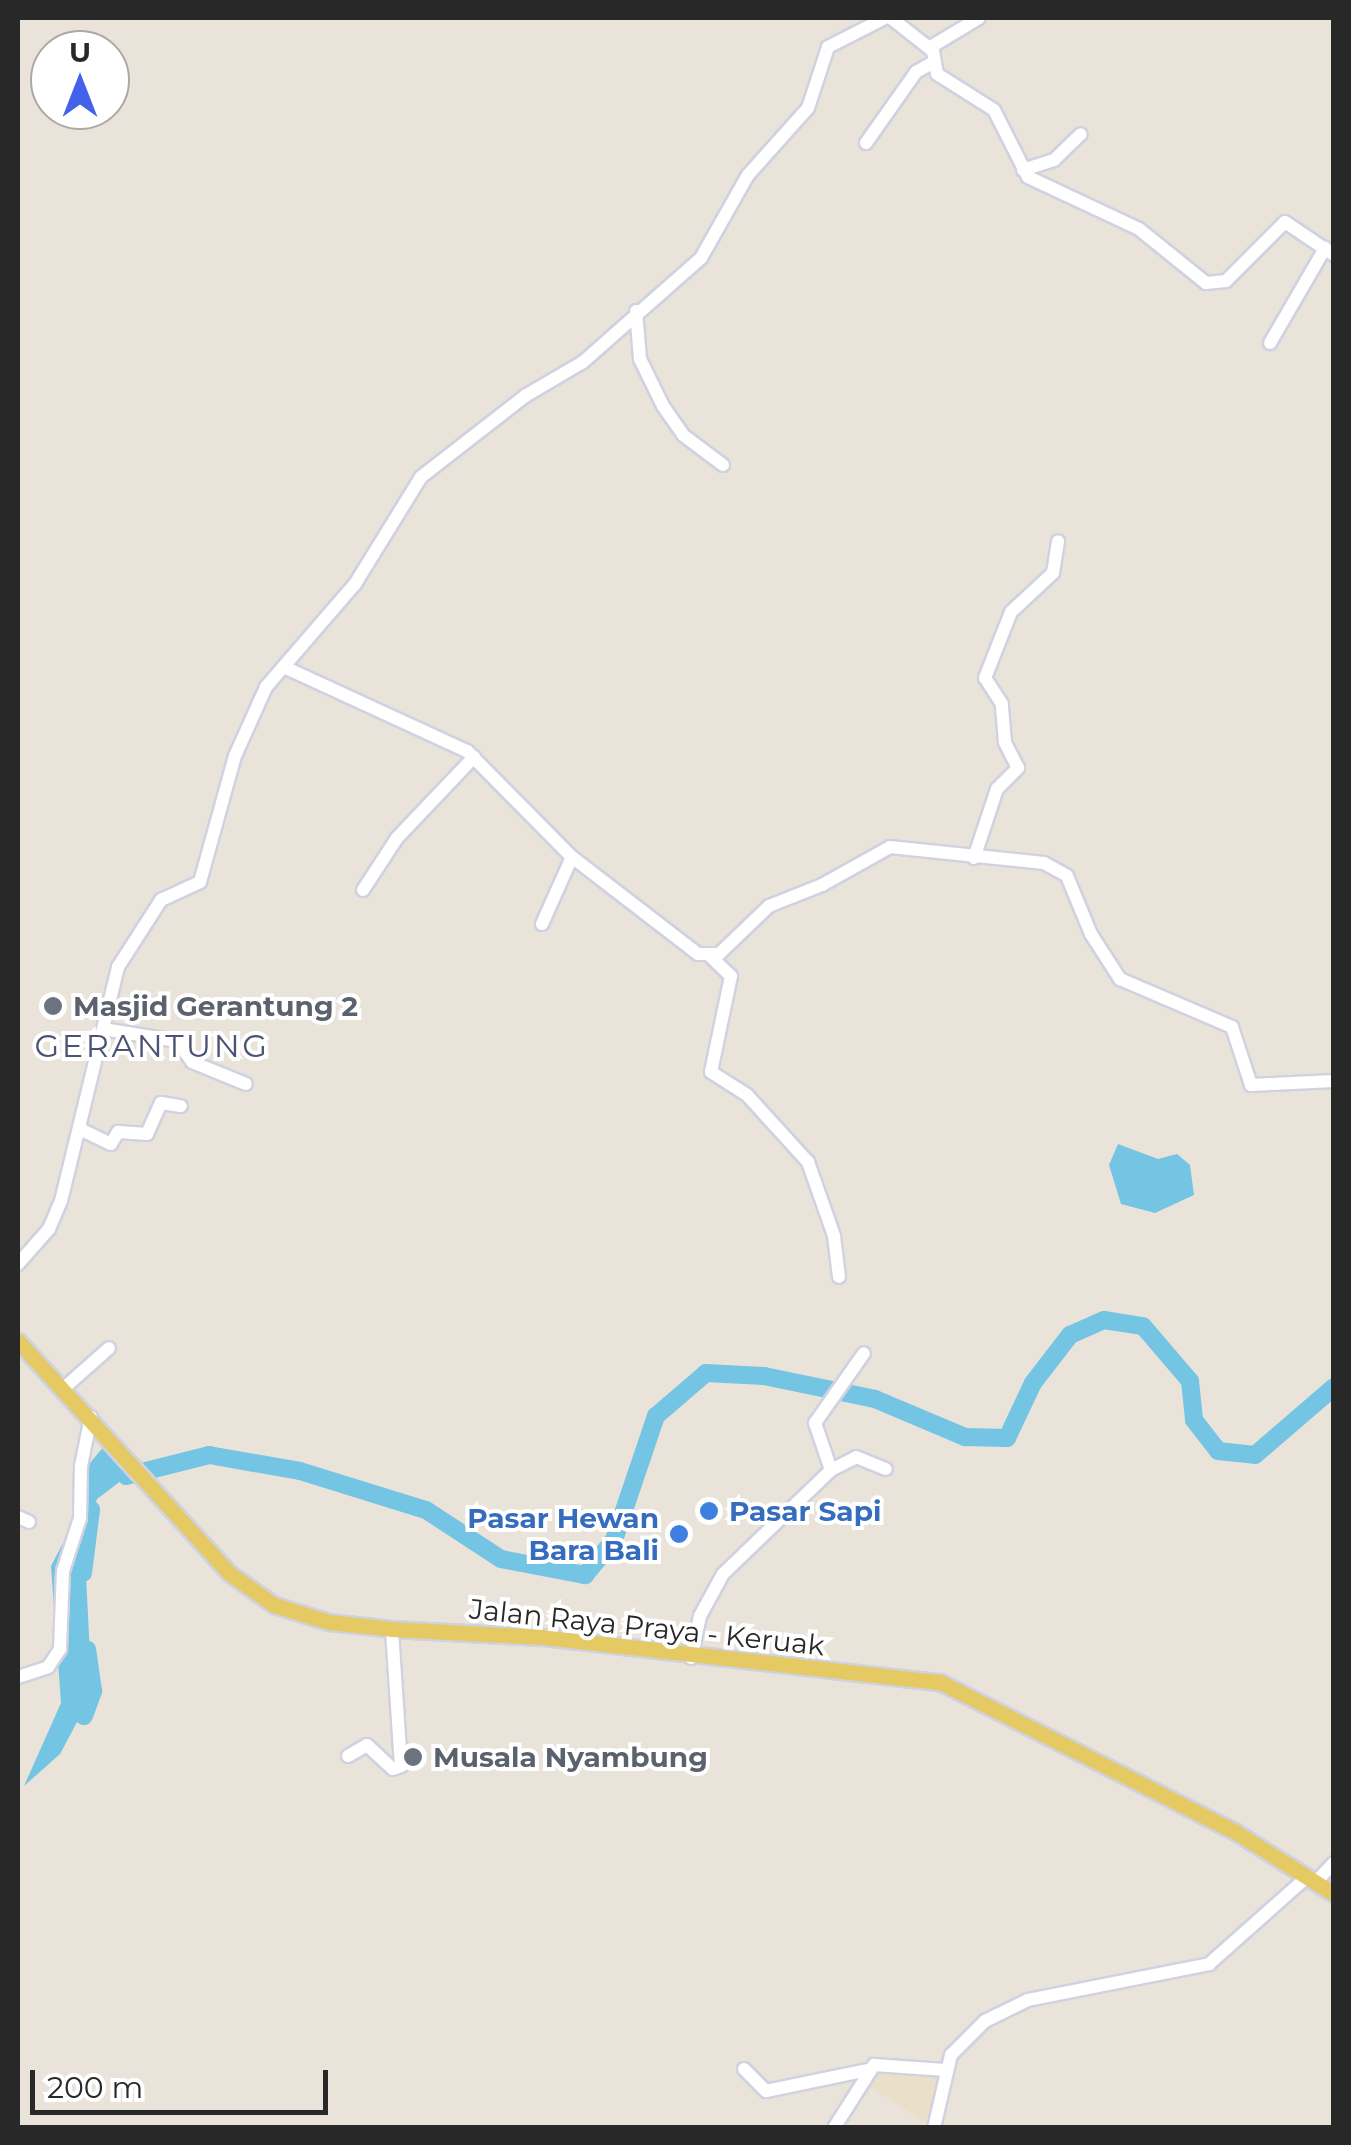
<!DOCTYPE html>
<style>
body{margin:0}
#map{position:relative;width:1351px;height:2145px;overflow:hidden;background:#e9e3da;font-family:Montserrat,sans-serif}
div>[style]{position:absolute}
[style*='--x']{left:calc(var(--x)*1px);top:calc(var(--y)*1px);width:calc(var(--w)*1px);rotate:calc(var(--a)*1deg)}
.education>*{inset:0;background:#eae0ca}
.water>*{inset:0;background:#74c4e4}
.river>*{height:18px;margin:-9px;padding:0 9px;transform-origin:9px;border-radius:9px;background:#74c4e4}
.roads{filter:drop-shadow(2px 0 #d0d2e0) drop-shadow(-2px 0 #d0d2e0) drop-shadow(0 2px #d0d2e0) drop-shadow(0 -2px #d0d2e0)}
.minor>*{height:12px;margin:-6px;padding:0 6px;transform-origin:6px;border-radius:6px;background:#fff}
.major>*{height:15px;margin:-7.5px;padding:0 7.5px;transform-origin:7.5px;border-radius:7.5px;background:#e5c963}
.dots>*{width:28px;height:28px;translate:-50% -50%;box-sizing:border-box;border:5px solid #fff;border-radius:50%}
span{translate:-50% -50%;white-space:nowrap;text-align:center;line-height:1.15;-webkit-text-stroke:8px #fff;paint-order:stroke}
.worship-label{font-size:28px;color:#5b616d;font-weight:700}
.left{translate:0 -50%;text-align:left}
.shop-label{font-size:28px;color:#366cbe;font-weight:700}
.right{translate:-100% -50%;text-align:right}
.street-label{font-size:28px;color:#282828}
.quarter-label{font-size:32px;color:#4c5274;letter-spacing:2.5px}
.frame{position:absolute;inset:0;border:20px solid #282828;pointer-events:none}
.north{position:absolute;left:30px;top:30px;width:100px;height:100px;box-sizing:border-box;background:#fff;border:2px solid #a9a9a9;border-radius:50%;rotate:0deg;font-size:28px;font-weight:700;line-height:40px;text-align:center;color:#282828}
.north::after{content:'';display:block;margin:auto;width:35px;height:45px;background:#4560eb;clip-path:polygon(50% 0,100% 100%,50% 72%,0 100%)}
.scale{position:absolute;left:30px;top:2070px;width:298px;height:45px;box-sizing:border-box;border:5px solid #282828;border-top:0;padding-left:12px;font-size:30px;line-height:35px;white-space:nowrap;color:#282828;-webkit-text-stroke:8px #fff;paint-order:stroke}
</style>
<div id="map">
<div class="education">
<div style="clip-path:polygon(875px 2067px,940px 2076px,932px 2127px,864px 2083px)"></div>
</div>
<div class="water">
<div style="clip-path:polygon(1118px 1144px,1158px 1159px,1177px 1154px,1190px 1165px,1194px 1195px,1155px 1213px,1121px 1204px,1109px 1165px)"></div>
<div style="clip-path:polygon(105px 1445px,130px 1474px,97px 1499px,84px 1537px,92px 1694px,60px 1754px,24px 1786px,61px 1703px,51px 1566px,84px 1503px,80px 1475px)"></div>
</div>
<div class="river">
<div style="--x:126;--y:1476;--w:86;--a:-14.2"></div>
<div style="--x:209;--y:1455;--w:92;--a:10"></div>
<div style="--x:300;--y:1471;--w:132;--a:17.2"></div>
<div style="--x:426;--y:1510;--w:90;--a:33.2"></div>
<div style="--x:501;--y:1559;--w:86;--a:10.8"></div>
<div style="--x:585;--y:1575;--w:45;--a:-50.4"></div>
<div style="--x:614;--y:1540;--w:131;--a:-71.3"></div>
<div style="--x:656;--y:1416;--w:66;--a:-40.7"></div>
<div style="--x:706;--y:1373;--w:58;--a:3"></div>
<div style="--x:764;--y:1376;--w:113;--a:11.7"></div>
<div style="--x:875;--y:1399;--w:98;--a:22.9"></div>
<div style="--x:965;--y:1437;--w:42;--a:1.4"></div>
<div style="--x:1007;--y:1438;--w:61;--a:-64.7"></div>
<div style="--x:1033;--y:1383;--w:61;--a:-52.4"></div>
<div style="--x:1070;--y:1335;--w:37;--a:-24"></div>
<div style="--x:1104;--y:1320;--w:39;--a:9"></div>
<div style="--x:1143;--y:1326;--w:72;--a:49.5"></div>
<div style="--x:1190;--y:1381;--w:39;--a:84"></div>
<div style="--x:1194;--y:1420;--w:39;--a:52"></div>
<div style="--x:1218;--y:1451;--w:37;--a:6"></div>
<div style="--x:1255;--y:1455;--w:104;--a:-40.7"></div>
<div style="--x:83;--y:1573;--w:64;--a:-82.8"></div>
<div style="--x:84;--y:1716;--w:27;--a:-70"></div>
<div style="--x:93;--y:1691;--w:42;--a:-98.1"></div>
</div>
<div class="roads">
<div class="minor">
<div style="--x:891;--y:18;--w:53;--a:38.2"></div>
<div style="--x:933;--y:51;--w:23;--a:80"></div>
<div style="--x:937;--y:74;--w:67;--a:32.3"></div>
<div style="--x:994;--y:110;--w:75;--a:63.1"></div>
<div style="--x:1028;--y:177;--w:123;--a:25.1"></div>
<div style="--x:1139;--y:229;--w:86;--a:38.9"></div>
<div style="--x:1206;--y:283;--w:20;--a:-6"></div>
<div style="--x:1226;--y:281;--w:83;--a:-45"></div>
<div style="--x:1285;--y:222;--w:59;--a:34"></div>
<div style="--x:929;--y:48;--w:58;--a:-31"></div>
<div style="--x:866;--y:143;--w:87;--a:-54.8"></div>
<div style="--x:916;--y:72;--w:21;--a:-29"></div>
<div style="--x:1023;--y:170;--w:33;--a:-18"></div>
<div style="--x:1054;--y:160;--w:37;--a:-44"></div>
<div style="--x:636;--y:311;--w:48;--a:85.2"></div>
<div style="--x:640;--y:359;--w:52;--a:63.9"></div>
<div style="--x:663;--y:406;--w:35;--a:55"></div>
<div style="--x:683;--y:435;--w:50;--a:36.9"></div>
<div style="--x:1270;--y:343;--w:110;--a:-59.9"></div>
<div style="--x:284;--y:667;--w:201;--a:24.7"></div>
<div style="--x:467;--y:751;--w:149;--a:45.3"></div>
<div style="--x:572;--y:857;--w:159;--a:37.6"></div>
<div style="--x:698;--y:954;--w:21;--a:0"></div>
<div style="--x:719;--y:954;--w:69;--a:-43.8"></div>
<div style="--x:769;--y:906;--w:57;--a:-21.6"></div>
<div style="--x:822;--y:885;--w:78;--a:-29.2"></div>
<div style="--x:890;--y:847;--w:155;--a:5.9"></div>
<div style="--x:1044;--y:863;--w:26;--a:29"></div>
<div style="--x:1067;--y:876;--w:63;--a:67.5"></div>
<div style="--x:1091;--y:934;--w:54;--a:57.2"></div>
<div style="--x:1120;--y:979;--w:122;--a:23.2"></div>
<div style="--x:1232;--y:1027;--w:61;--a:71.9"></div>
<div style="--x:1251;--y:1085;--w:83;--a:-2.8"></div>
<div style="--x:974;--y:858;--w:73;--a:-71.6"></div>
<div style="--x:997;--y:789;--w:30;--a:-45"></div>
<div style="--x:1018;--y:768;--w:29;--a:-117"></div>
<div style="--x:1005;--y:742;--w:38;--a:-95"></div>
<div style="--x:1002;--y:704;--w:31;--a:-123"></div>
<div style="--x:985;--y:678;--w:71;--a:-68.5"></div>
<div style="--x:1011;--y:612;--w:57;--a:-42.9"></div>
<div style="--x:1053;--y:573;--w:32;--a:-81"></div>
<div style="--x:363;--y:890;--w:62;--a:-56.8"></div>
<div style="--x:397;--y:838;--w:112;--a:-46.5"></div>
<div style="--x:542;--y:924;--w:73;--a:-65.9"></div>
<div style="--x:710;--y:956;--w:29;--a:44"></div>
<div style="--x:731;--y:976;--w:98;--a:101.8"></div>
<div style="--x:711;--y:1072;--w:43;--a:32.6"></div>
<div style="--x:747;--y:1095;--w:91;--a:47.7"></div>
<div style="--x:808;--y:1162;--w:78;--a:70.6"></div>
<div style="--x:834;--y:1236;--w:41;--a:83"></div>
<div style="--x:103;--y:1029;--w:75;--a:9.2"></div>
<div style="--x:177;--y:1041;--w:26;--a:54"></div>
<div style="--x:192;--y:1062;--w:58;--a:22.2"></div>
<div style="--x:80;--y:1129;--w:34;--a:26"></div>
<div style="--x:111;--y:1144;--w:14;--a:-60"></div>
<div style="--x:118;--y:1132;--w:29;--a:4"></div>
<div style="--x:147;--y:1134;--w:34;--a:-66"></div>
<div style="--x:161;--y:1103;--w:20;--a:9"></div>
<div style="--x:18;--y:1264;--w:47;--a:-48.5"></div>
<div style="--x:49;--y:1229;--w:30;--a:-67"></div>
<div style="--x:61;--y:1201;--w:241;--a:-76.3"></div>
<div style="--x:118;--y:967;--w:80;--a:-57.3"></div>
<div style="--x:161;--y:900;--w:43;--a:-24.8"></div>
<div style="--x:200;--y:882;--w:131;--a:-74.5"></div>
<div style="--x:235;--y:756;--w:76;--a:-65.8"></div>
<div style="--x:266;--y:687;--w:136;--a:-49.2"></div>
<div style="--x:355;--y:584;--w:126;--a:-58.3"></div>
<div style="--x:421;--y:477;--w:132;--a:-37.9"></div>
<div style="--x:525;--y:396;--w:67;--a:-30.4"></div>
<div style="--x:583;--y:362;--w:157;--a:-41.4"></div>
<div style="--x:701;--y:258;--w:95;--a:-60.5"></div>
<div style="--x:748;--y:175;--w:90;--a:-48.2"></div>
<div style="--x:808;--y:108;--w:64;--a:-71.8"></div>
<div style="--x:828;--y:47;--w:64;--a:-27"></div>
<div style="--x:64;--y:1388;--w:60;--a:-41.6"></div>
<div style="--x:831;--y:1470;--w:28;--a:-27"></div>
<div style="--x:856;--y:1457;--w:32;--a:22"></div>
<div style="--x:18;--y:1517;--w:12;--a:24"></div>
<div style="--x:691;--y:1658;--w:43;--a:-77.9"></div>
<div style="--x:700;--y:1616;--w:48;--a:-61.3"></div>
<div style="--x:723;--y:1574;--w:150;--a:-43.9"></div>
<div style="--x:831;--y:1470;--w:50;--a:-108.8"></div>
<div style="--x:815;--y:1423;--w:85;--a:-55"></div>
<div style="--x:18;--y:1677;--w:32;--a:-18"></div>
<div style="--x:48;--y:1667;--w:22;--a:-56"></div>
<div style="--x:60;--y:1649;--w:78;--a:-87.8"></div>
<div style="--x:63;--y:1571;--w:56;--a:-72.2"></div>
<div style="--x:80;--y:1518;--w:52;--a:-88.9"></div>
<div style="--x:81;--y:1466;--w:50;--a:-78.5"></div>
<div style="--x:348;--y:1756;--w:22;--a:-30"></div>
<div style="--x:367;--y:1745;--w:35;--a:43"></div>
<div style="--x:393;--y:1769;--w:9;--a:-21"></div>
<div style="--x:401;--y:1766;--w:137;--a:-93.8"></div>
<div style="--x:1316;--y:1882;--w:26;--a:-47"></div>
<div style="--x:744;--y:2069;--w:31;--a:45"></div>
<div style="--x:766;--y:2091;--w:103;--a:-11.7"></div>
<div style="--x:834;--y:2128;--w:75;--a:-57.6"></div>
<div style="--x:874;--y:2065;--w:72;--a:4"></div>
<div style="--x:934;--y:2128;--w:75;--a:-76.9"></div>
<div style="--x:951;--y:2055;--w:48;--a:-45"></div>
<div style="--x:985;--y:2021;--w:48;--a:-26"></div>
<div style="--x:1028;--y:2000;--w:185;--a:-11.2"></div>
<div style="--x:1209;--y:1964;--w:132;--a:-41.6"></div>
</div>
<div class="major">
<div style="--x:18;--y:1341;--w:314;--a:47.7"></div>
<div style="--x:229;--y:1573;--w:55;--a:35.4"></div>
<div style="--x:274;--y:1605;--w:58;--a:17.2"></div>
<div style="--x:329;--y:1622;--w:63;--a:6.3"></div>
<div style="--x:392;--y:1629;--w:150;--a:3.1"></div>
<div style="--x:542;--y:1637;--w:401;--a:6.5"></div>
<div style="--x:940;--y:1682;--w:330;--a:26.9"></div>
<div style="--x:1234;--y:1831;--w:118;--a:32.2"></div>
</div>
</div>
<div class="dots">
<div style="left:53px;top:1006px;background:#6b7280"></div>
<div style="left:709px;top:1511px;background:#3f7fe0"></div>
<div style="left:679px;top:1534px;background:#3f7fe0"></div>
<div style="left:413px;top:1757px;background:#6b7280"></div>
</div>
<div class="worship-label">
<span class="left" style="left:73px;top:1006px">Masjid Gerantung 2</span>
<span class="left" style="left:433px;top:1757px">Musala Nyambung</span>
</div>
<div class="shop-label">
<span class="left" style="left:729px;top:1511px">Pasar Sapi</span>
<span class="right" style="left:659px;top:1534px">Pasar Hewan<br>Bara Bali</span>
</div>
<div class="street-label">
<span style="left:647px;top:1627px;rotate:6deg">Jalan Raya Praya - Keruak</span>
</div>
<div class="quarter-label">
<span style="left:152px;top:1046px">GERANTUNG</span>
</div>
<div class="frame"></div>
<div class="north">U</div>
<div class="scale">200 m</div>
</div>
